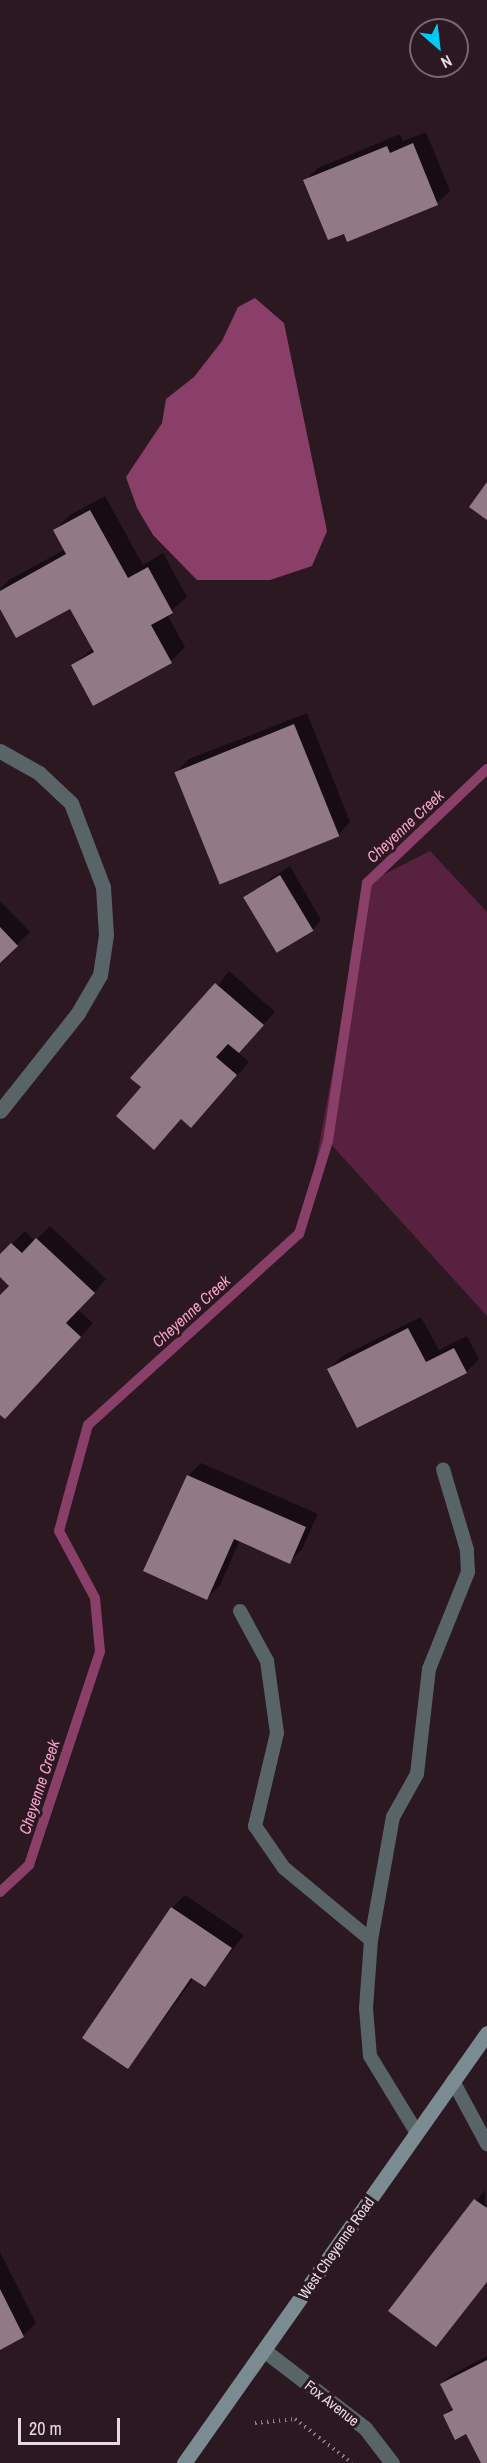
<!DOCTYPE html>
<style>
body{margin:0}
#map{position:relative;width:487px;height:2463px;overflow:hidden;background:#2b1821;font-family:"Archivo Narrow",sans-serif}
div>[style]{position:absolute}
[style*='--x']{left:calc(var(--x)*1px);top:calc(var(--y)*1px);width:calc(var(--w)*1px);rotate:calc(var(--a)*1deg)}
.green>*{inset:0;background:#582140}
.water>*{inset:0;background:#893f67}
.shadow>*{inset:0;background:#0007}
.stream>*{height:10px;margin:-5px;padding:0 5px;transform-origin:5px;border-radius:5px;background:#893f67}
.building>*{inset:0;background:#917a85;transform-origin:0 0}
.path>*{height:4px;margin-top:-2px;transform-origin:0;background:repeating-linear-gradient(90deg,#908188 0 1.5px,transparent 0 6px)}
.service>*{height:14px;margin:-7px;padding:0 7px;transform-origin:7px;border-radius:7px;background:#596468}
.minor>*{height:15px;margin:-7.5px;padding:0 7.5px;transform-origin:7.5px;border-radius:7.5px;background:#596468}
.secondary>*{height:15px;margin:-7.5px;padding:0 7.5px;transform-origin:7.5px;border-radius:7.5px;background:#7a8c92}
span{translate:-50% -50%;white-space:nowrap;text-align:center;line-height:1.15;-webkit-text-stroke:6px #2b1821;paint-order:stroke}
.street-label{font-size:15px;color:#e7dae0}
.water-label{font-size:16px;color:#f6a1cc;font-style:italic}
.north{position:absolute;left:409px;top:18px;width:60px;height:60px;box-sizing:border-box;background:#2b1821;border:2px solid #76666d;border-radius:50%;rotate:152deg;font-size:16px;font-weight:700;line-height:24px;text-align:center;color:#e7dae0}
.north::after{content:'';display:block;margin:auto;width:21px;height:27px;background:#00cbf8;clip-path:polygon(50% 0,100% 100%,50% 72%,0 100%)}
.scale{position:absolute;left:18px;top:2418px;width:102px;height:27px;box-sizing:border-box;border:3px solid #e7dae0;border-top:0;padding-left:8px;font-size:18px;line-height:21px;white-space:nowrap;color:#e7dae0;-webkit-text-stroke:4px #2b1821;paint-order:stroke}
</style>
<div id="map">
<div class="green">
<div style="clip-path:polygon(430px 851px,487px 912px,487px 1316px,328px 1141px,303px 1233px,367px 883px)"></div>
</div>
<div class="water">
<div style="clip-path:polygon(255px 298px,284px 323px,327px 531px,312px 566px,270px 580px,197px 580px,153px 535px,137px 508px,126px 477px,162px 423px,166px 399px,194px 377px,222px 341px,238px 307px)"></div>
</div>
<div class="shadow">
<div style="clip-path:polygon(426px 132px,450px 191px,437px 203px,305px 181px,318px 168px,400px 134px,403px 141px)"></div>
<div style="clip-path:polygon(105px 496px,143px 565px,163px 553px,187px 597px,167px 614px,185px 647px,171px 661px,73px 666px,93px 648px,70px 607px,0 606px,0 589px,9px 580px,66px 549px,55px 530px,70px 515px)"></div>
<div style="clip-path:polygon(307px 713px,350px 822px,338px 835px,176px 772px,189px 759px)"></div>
<div style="clip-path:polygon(290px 866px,321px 920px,312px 930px,244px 897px)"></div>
<div style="clip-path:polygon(0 901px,30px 932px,0 961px)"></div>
<div style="clip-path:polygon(229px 971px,275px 1012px,238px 1052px,249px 1062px,204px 1113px,191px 1126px,182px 1118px,167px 1135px,143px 1087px)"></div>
<div style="clip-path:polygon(50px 1226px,106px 1279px,78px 1310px,93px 1323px,18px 1405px,0 1413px,0 1298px,11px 1286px,0 1275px,0 1256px,25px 1231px,35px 1241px)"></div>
<div style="clip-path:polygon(421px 1317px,439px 1350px,467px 1336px,479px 1359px,466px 1372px,329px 1369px,342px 1356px)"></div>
<div style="clip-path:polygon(201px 1463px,318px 1514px,302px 1549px,289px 1562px,240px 1540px,220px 1585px,207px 1598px,188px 1476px)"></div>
<div style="clip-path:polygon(185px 1895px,244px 1935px,205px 1985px,194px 1978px,128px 2067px,172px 1908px)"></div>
<div style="clip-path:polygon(485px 2190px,487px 2282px,436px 2346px,390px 2310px)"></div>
<div style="clip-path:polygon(0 2252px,36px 2323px,23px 2336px,0 2348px)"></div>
<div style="clip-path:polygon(487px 2356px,487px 2463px,483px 2463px,467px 2432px,445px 2415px,453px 2407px,441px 2384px,451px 2375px)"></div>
</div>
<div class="stream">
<div style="--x:0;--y:1892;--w:40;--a:-43"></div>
<div style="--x:29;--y:1865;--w:225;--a:-71.6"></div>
<div style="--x:100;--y:1652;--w:54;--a:-95.3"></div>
<div style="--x:95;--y:1598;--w:76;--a:-118.2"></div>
<div style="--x:59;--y:1531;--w:110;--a:-74.7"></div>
<div style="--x:88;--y:1425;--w:285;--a:-42.2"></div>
<div style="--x:299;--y:1234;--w:97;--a:-72.7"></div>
<div style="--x:328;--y:1141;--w:261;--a:-81.4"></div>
<div style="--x:367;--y:883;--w:166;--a:-43.5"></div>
</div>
<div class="building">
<div style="clip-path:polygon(413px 143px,438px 205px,347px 242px,344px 234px,328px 240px,303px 180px,387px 146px,390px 153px)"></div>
<div style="clip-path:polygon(487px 482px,487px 520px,469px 507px)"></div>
<div style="clip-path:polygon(90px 510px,128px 578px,148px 567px,173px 613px,151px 625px,172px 663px,93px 706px,71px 665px,94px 652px,70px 609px,16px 638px,0 609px,0 591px,66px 554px,53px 530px)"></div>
<div style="left:294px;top:724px;width:121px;height:129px;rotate:68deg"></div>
<div style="left:280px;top:875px;width:65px;height:43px;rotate:59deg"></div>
<div style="clip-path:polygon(0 927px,18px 946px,0 963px)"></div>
<div style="clip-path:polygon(215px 983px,264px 1025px,239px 1053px,228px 1044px,216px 1057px,237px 1075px,191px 1128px,181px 1119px,154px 1150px,116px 1116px,141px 1087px,130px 1078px)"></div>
<div style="clip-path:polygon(36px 1238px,95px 1293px,66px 1323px,81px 1337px,5px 1419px,0 1415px,0 1295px,9px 1286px,0 1277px,0 1254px,11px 1243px,22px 1253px)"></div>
<div style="clip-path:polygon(408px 1328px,426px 1362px,454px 1348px,467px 1373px,357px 1428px,327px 1369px)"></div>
<div style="clip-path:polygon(187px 1475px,306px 1527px,290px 1564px,234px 1539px,207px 1600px,143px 1571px)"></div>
<div style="clip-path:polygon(171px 1907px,232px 1948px,205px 1987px,191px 1978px,128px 2069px,82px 2038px)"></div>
<div style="clip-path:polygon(474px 2199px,487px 2208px,487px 2282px,436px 2347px,388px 2311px)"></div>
<div style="clip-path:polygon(0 2289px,24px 2337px,0 2350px)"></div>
<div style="clip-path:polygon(487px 2360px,487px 2463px,481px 2463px,466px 2434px,455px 2440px,443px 2415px,453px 2410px,440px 2384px)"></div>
</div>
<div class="path">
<div style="--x:255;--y:2423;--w:40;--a:-5.7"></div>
<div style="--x:295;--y:2419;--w:72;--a:37.7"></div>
</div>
<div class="service">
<div style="--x:240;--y:1611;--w:57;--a:61.6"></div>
<div style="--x:267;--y:1661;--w:73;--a:82.1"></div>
<div style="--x:277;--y:1733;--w:96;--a:103.3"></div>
<div style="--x:255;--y:1826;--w:51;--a:55.4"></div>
<div style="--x:284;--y:1868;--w:113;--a:39.6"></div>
<div style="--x:453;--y:2081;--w:72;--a:61.6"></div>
<div style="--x:417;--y:2133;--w:90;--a:-121.4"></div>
<div style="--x:370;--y:2056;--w:48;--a:-94.8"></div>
<div style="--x:366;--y:2008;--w:68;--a:-85.8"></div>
<div style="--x:371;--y:1940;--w:125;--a:-79.9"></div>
<div style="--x:393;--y:1817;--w:49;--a:-60.8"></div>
<div style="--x:417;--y:1774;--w:106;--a:-83.5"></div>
<div style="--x:429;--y:1669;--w:105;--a:-68.1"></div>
<div style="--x:468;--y:1572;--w:22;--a:-93"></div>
<div style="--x:467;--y:1550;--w:84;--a:-106.5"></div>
</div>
<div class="minor">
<div style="--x:0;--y:751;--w:45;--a:29.4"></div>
<div style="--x:39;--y:773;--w:44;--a:43.2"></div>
<div style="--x:71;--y:803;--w:90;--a:69.1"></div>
<div style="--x:103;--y:887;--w:48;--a:86.4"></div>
<div style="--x:106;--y:935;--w:40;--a:98.5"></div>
<div style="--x:100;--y:975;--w:44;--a:120.1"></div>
<div style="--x:78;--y:1013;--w:125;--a:128.5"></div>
<div style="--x:265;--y:2351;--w:126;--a:37.6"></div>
<div style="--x:365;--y:2428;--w:44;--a:52.4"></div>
</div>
<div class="secondary">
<div style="--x:184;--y:2463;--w:526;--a:-54.83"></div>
</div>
<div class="street-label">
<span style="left:336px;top:2248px;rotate:-55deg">West Cheyenne Road</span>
<span style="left:332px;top:2403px;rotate:38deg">Fox Avenue</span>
</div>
<div class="water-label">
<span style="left:405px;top:826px;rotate:-43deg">Cheyenne Creek</span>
<span style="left:191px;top:1311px;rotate:-42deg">Cheyenne Creek</span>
<span style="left:39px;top:1787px;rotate:-72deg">Cheyenne Creek</span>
</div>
<div class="north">N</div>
<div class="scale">20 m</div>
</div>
